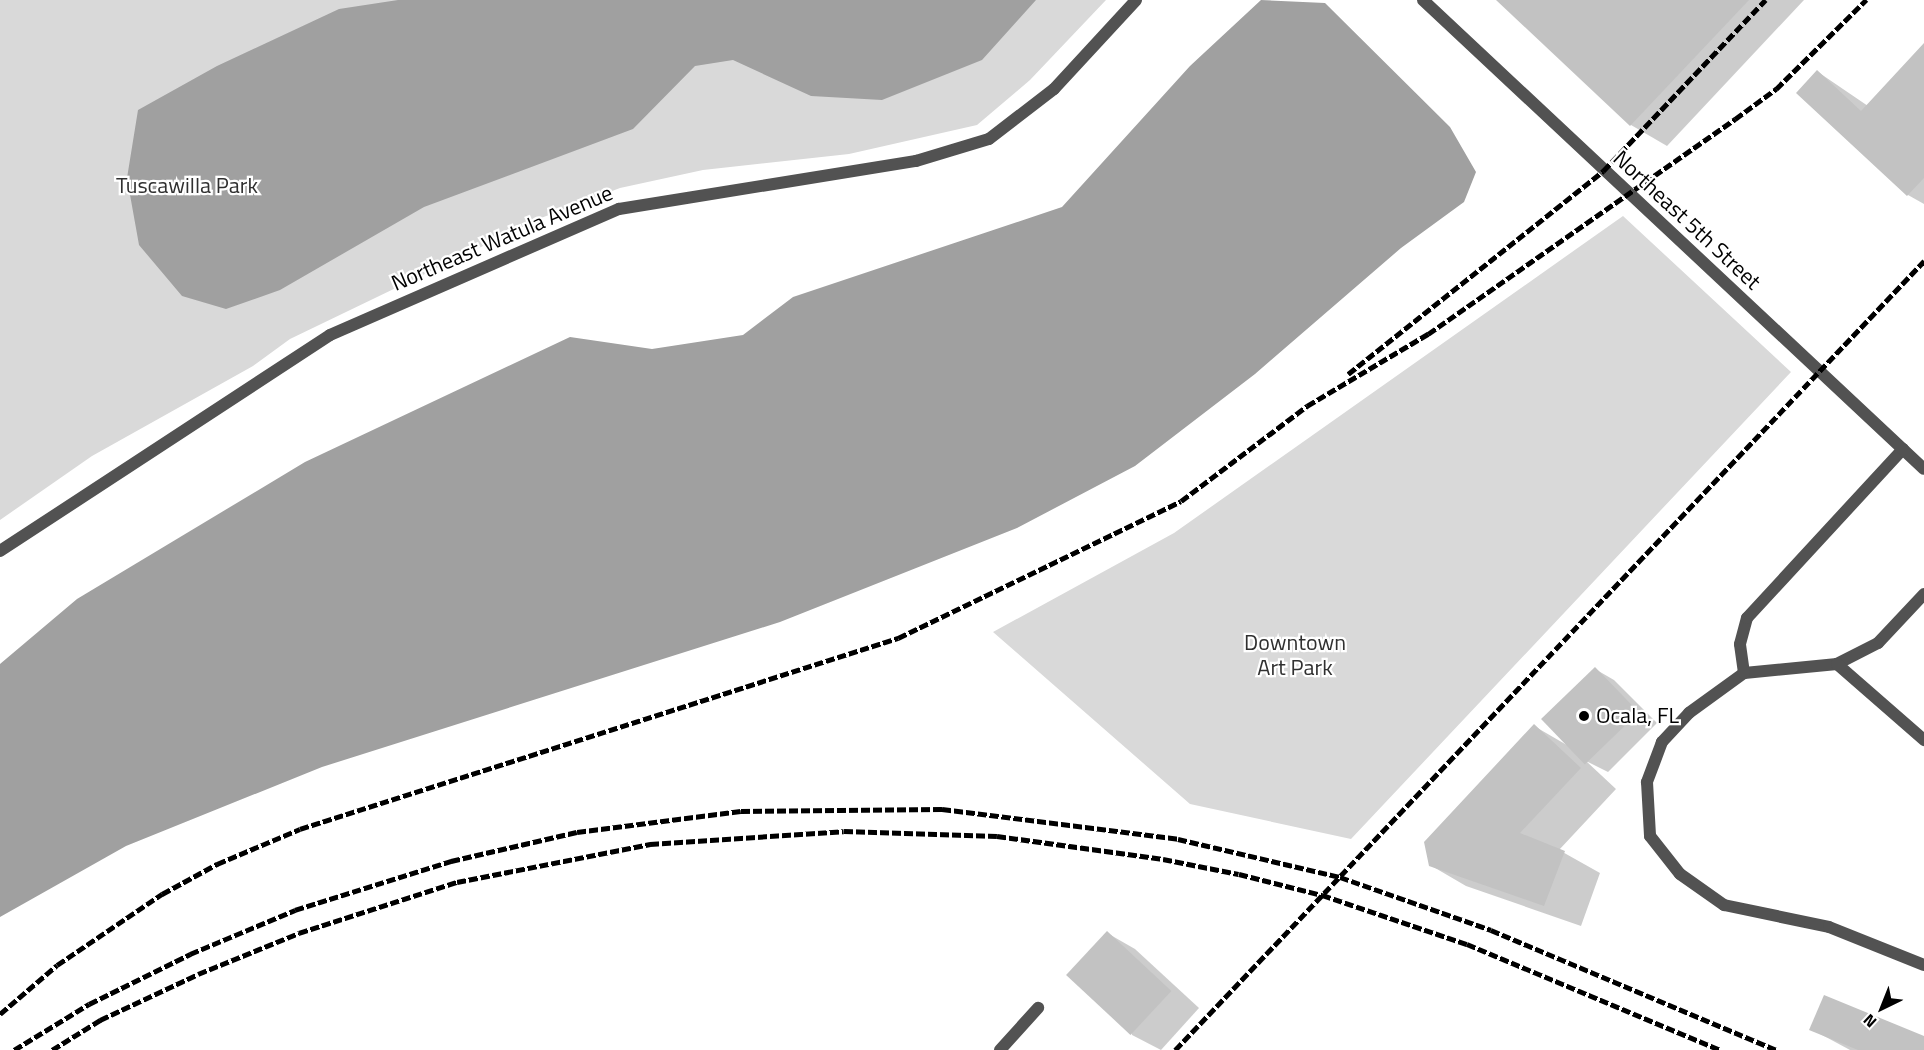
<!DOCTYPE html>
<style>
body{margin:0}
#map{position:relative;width:1924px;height:1050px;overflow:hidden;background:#fff;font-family:"Titillium Web",sans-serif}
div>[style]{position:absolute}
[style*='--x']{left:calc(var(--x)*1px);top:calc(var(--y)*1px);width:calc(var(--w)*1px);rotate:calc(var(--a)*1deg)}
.green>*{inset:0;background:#d9d9d9}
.water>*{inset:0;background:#a0a0a0}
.shadow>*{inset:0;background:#0003}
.building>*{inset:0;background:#c2c2c2;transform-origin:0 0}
.service>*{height:12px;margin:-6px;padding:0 6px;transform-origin:6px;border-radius:6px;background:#525252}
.minor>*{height:12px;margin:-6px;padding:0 6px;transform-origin:6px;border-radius:6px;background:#525252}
.tertiary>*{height:12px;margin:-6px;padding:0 6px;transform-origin:6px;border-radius:6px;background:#525252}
.rail>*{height:4.5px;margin-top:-2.25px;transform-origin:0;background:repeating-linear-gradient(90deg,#000 0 9px,transparent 0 12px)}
.dots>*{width:16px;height:16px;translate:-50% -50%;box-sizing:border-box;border:3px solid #fff;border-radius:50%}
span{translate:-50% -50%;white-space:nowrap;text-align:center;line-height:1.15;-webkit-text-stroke:4.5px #fff;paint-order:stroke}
.park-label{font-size:22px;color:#303030}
.street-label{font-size:22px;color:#000}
.poi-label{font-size:22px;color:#000}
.left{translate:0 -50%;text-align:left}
.north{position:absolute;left:1852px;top:978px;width:60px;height:60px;-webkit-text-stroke:4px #fff;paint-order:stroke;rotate:223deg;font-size:16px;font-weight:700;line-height:24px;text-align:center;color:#000}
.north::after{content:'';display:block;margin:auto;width:21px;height:27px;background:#000;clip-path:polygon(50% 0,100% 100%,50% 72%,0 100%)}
</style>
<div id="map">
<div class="green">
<div style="clip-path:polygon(0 0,1106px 0,1030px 80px,977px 125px,849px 154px,703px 170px,620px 188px,541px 218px,290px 339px,253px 366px,92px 456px,0 520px)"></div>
<div style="clip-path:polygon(1623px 216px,1791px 372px,1351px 839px,1190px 804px,993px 632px,1174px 533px)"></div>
</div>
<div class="water">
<div style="clip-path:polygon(398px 0,1036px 0,982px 60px,882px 100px,811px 96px,733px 60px,695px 66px,633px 129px,424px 207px,280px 290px,226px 309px,182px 296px,139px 245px,127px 178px,138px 110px,217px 66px,339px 9px)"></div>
<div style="clip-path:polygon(1261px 0,1325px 3px,1450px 127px,1476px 172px,1464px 202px,1401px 248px,1255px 374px,1135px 466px,1017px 528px,780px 622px,322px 767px,126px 846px,0 917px,0 664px,77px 599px,305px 462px,570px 337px,652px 349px,743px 335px,793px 297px,1062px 207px,1190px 66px)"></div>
</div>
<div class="shadow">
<div style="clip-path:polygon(1499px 0,1804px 0,1667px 146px,1631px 125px)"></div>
<div style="clip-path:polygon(1924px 46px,1924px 204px,1908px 195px,1818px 72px,1868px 106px)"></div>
<div style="clip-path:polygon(1595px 669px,1614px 680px,1657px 723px,1608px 772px,1586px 761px,1616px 789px,1559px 850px,1600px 873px,1581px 926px,1466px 886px,1430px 865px,1534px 726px,1572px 748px)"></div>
<div style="clip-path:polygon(1107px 933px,1135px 949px,1199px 1008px,1161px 1050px,1132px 1035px)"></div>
<div style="clip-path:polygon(1811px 1029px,1924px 1038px,1924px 1050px,1850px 1050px)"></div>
</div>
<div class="building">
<div style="clip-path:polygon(1496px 0,1749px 0,1630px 126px)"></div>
<div style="clip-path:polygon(1924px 43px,1924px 178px,1907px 196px,1796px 93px,1817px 70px,1861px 111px)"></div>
<div style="left:1595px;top:667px;width:63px;height:75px;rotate:46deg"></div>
<div style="clip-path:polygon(1534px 724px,1581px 768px,1520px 833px,1565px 851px,1544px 906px,1429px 866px,1424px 842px)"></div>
<div style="left:1107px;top:931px;width:88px;height:60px;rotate:43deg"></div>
<div style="clip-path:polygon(1824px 995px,1924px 1036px,1924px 1050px,1858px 1050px,1809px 1030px)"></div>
</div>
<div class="service">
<div style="--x:1924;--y:594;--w:67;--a:133.2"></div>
<div style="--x:1878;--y:643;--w:46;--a:152.9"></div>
<div style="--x:1837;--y:664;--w:93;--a:174.5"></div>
<div style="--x:1744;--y:673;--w:68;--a:144"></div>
<div style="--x:1689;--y:713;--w:40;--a:133"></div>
<div style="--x:1662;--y:742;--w:43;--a:110.6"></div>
<div style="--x:1647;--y:782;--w:54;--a:86.8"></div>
<div style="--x:1650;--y:836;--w:48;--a:51.7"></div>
<div style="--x:1680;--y:874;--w:54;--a:35.2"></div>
<div style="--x:1724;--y:905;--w:107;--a:11.8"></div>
<div style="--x:1829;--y:927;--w:102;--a:21.8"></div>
<div style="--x:1837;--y:664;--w:116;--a:41.1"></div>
<div style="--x:1744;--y:673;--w:29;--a:-98"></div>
<div style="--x:1740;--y:644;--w:27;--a:-75"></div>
<div style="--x:1747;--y:618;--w:230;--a:-47.3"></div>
<div style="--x:1000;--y:1050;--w:57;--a:-47.9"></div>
</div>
<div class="minor">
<div style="--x:1423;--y:0;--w:686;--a:43.11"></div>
</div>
<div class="tertiary">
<div style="--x:0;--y:551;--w:394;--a:-33.2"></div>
<div style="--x:330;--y:335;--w:315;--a:-23.6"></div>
<div style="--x:619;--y:209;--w:301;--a:-9.2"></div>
<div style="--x:916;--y:161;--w:76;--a:-16.8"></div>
<div style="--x:989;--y:139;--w:82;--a:-37.6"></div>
<div style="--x:1054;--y:89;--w:121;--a:-47.3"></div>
</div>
<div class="rail">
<div style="--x:1348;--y:374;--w:326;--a:-38.5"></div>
<div style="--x:1603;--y:171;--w:236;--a:-46.5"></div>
<div style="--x:0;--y:1014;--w:75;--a:-40.7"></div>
<div style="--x:57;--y:965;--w:127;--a:-34.1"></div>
<div style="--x:162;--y:894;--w:63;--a:-28.6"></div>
<div style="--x:217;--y:864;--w:90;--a:-22.9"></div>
<div style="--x:300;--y:829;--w:628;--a:-17.71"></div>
<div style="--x:898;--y:638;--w:314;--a:-25.8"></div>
<div style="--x:1181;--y:501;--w:158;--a:-37"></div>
<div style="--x:1307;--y:406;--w:141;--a:-30.8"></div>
<div style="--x:1428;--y:334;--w:375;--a:-35"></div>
<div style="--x:1735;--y:119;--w:51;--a:-36.2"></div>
<div style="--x:1776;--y:89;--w:127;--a:-44.7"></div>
<div style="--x:14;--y:1050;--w:88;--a:-31.5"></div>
<div style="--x:89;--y:1004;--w:113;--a:-26.3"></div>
<div style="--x:190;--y:954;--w:114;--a:-22.7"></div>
<div style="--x:295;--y:910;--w:164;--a:-17.4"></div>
<div style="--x:451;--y:861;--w:129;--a:-13"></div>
<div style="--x:577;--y:832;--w:165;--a:-7.3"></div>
<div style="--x:741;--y:811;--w:201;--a:-0.6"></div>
<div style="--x:942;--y:809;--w:238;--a:7.2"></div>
<div style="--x:1178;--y:839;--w:166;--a:13.2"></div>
<div style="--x:1340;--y:877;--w:160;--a:19.3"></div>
<div style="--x:1491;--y:930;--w:310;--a:22.8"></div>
<div style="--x:52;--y:1050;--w:57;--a:-32"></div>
<div style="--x:100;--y:1020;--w:108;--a:-25.1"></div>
<div style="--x:198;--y:974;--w:109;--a:-22.1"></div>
<div style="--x:299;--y:933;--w:166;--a:-17.9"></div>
<div style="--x:457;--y:882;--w:197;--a:-11.1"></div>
<div style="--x:650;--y:844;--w:194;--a:-3.8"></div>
<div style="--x:844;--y:831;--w:153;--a:1.9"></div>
<div style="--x:997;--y:836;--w:168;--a:7.9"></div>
<div style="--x:1163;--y:859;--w:77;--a:11.2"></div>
<div style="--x:1239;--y:874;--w:86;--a:14.2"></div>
<div style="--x:1322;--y:895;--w:153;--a:18.7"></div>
<div style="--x:1467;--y:944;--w:275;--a:22.7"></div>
<div style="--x:1175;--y:1050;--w:1088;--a:-46.49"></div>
</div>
<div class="dots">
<div style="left:1584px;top:716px;background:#000"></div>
</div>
<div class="park-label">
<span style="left:187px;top:186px">Tuscawilla Park</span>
<span style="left:1295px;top:655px">Downtown<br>Art Park</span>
</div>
<div class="street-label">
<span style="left:1687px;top:220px;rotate:43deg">Northeast 5th Street</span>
<span style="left:502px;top:238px;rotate:-23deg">Northeast Watula Avenue</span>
</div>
<div class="poi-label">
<span class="left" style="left:1596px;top:716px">Ocala, FL</span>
</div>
<div class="north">N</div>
</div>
